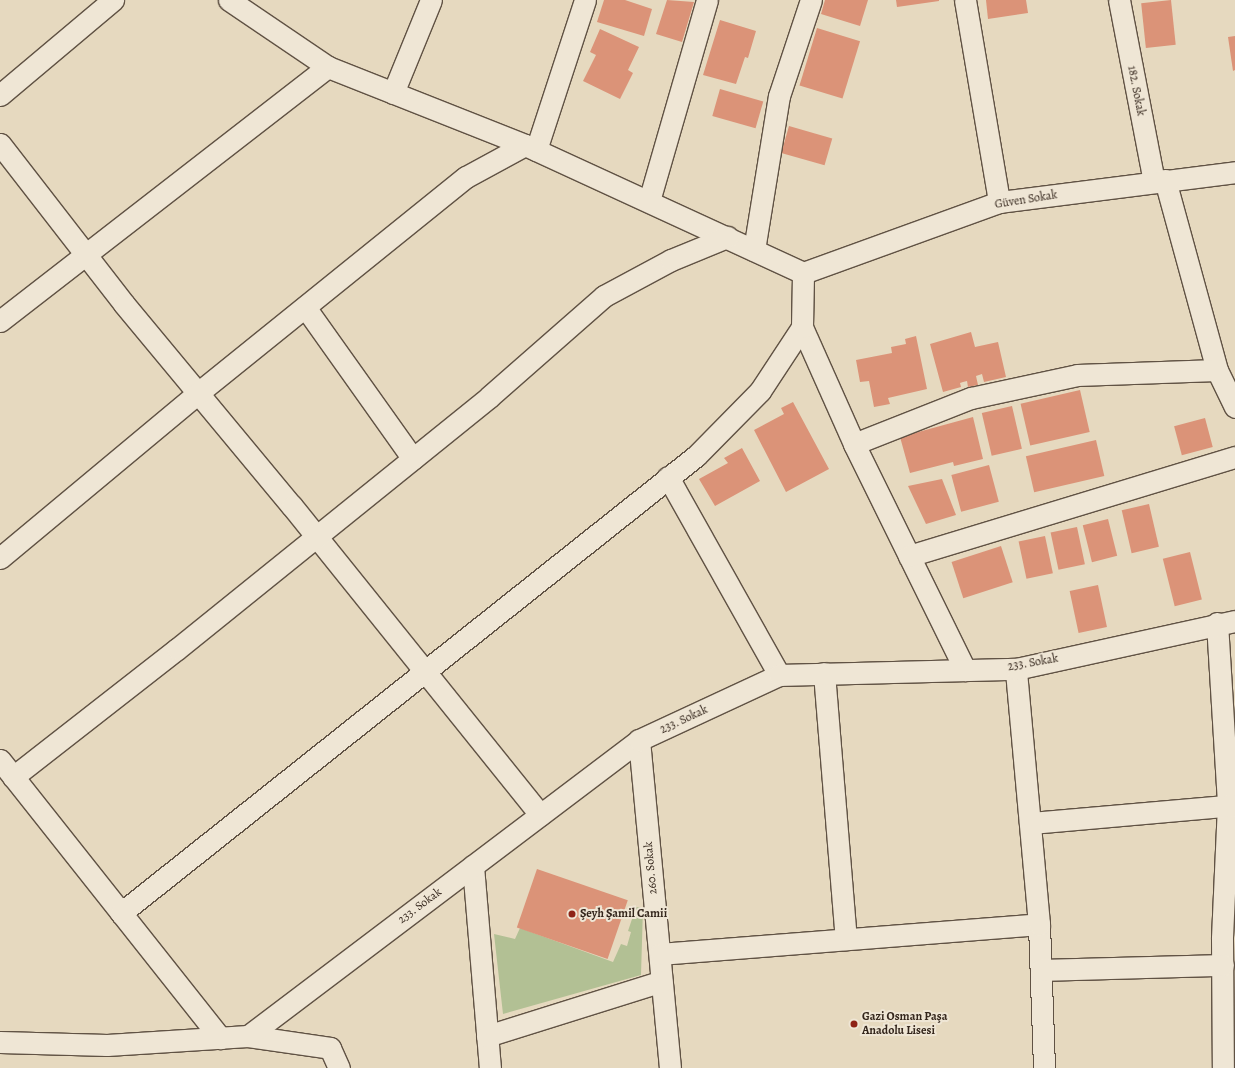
<!DOCTYPE html>
<meta charset="utf-8">
<style>
body{margin:0}
#map{position:relative;width:1235px;height:1068px;overflow:hidden;background:#e6d9bf;font-family:Alegreya,serif}
div>[style]{position:absolute}
[style*='--x']{left:calc(var(--x)*1px);top:calc(var(--y)*1px);width:calc(var(--w)*1px);rotate:calc(var(--a)*1deg)}
.green>*{inset:0;background:#b2c094}
.building>*{inset:0;background:#db9378;transform-origin:0 0}
.roads{filter:drop-shadow(1px 0 #605244) drop-shadow(-1px 0 #605244) drop-shadow(0 1px #605244) drop-shadow(0 -1px #605244)}
.minor>*{height:21px;margin:-10.5px;padding:0 10.5px;transform-origin:10.5px;border-radius:10.5px;background:#efe6d5}
.dots>*{width:11px;height:11px;translate:-50% -50%;box-sizing:border-box;border:2px solid #efe6d5;border-radius:50%}
span{translate:-50% -50%;white-space:nowrap;text-align:center;line-height:1.15;-webkit-text-stroke:4px #efe6d5;paint-order:stroke}
.street-label{font-size:12px;color:#33251b}
.poi-label{font-size:12px;color:#33251b;font-weight:700}
.left{translate:0 -50%;text-align:left}
</style>
<div id="map">
<div class="green">
<div style="clip-path:polygon(636px 907px,643px 908px,641px 975px,503px 1014px,494px 934px,515px 939px,520px 928px,613px 962px,621px 944px,627px 946px,631px 932px,628px 931px)"></div>
</div>
<div class="building">
<div style="clip-path:polygon(604px 0,625px 0,652px 9px,644px 36px,597px 22px)"></div>
<div style="clip-path:polygon(667px 0,694px 2px,682px 42px,656px 34px)"></div>
<div style="clip-path:polygon(825px 0,868px 0,860px 26px,821px 14px)"></div>
<div style="clip-path:polygon(896px 0,939px 0,939px 1px,897px 7px)"></div>
<div style="clip-path:polygon(986px 0,1026px 0,1028px 13px,988px 19px)"></div>
<div style="left:1171px;top:0;width:45px;height:30px;rotate:84deg"></div>
<div style="clip-path:polygon(720px 20px,756px 31px,748px 58px,745px 57px,736px 84px,703px 75px)"></div>
<div style="left:817px;top:28px;width:45px;height:60px;rotate:17deg"></div>
<div style="clip-path:polygon(600px 29px,639px 47px,628px 70px,633px 73px,620px 99px,583px 81px,596px 55px,590px 52px)"></div>
<div style="clip-path:polygon(1235px 36px,1235px 70px,1233px 71px,1228px 37px)"></div>
<div style="left:720px;top:89px;width:45px;height:28px;rotate:16deg"></div>
<div style="left:789px;top:126px;width:45px;height:28px;rotate:16deg"></div>
<div style="clip-path:polygon(971px 332px,975px 347px,998px 342px,1006px 377px,984px 382px,982px 374px,976px 376px,978px 385px,968px 387px,967px 381px,963px 382px,960px 383px,961px 387px,943px 392px,930px 344px)"></div>
<div style="clip-path:polygon(916px 336px,927px 389px,888px 398px,890px 404px,874px 407px,869px 381px,860px 382px,856px 360px,892px 353px,891px 347px,906px 344px,905px 339px)"></div>
<div style="left:1080px;top:390px;width:43px;height:61px;rotate:77deg"></div>
<div style="clip-path:polygon(793px 402px,829px 469px,786px 492px,754px 430px,784px 414px,781px 408px)"></div>
<div style="left:1012px;top:406px;width:44px;height:31px;rotate:77deg"></div>
<div style="clip-path:polygon(973px 417px,983px 459px,954px 466px,953px 462px,910px 473px,900px 437px)"></div>
<div style="left:1205px;top:418px;width:30px;height:32px;rotate:75deg"></div>
<div style="left:1096px;top:440px;width:37px;height:72px;rotate:77deg"></div>
<div style="clip-path:polygon(742px 448px,760px 481px,715px 506px,699px 479px,728px 463px,724px 458px)"></div>
<div style="left:989px;top:465px;width:38px;height:39px;rotate:75deg"></div>
<div style="clip-path:polygon(942px 479px,956px 515px,926px 524px,908px 486px)"></div>
<div style="left:1149px;top:504px;width:44px;height:28px;rotate:77deg"></div>
<div style="left:1108px;top:519px;width:38px;height:26px;rotate:76deg"></div>
<div style="left:1077px;top:527px;width:38px;height:27px;rotate:78deg"></div>
<div style="left:1045px;top:536px;width:38px;height:27px;rotate:78deg"></div>
<div style="left:1001px;top:546px;width:38px;height:52px;rotate:72deg"></div>
<div style="left:1190px;top:552px;width:49px;height:28px;rotate:76deg"></div>
<div style="left:1098px;top:585px;width:43px;height:29px;rotate:78deg"></div>
<div style="left:537px;top:869px;width:96px;height:62px;rotate:19deg"></div>
</div>
<div class="roads">
<div class="minor">
<div style="--x:229;--y:0;--w:120;--a:34.1"></div>
<div style="--x:328;--y:67;--w:212;--a:21.6"></div>
<div style="--x:965;--y:0;--w:205;--a:80.4"></div>
<div style="--x:1119;--y:0;--w:184;--a:79.1"></div>
<div style="--x:393;--y:93;--w:100;--a:-67.8"></div>
<div style="--x:0;--y:95;--w:148;--a:-40.1"></div>
<div style="--x:0;--y:144;--w:202;--a:52.2"></div>
<div style="--x:124;--y:304;--w:263;--a:50.3"></div>
<div style="--x:292;--y:506;--w:396;--a:51.2"></div>
<div style="--x:536;--y:150;--w:158;--a:-71.9"></div>
<div style="--x:1165;--y:180;--w:197;--a:74.7"></div>
<div style="--x:1217;--y:370;--w:41;--a:64.1"></div>
<div style="--x:649;--y:201;--w:209;--a:-73.9"></div>
<div style="--x:754;--y:250;--w:156;--a:-80.8"></div>
<div style="--x:779;--y:96;--w:101;--a:-71.6"></div>
<div style="--x:803;--y:273;--w:208;--a:-19.9"></div>
<div style="--x:999;--y:202;--w:238;--a:-7.2"></div>
<div style="--x:305;--y:307;--w:186;--a:54.6"></div>
<div style="--x:0;--y:321;--w:415;--a:-37.8"></div>
<div style="--x:802;--y:327;--w:128;--a:66"></div>
<div style="--x:854;--y:444;--w:252;--a:63.8"></div>
<div style="--x:854;--y:444;--w:126;--a:-21.5"></div>
<div style="--x:971;--y:398;--w:108;--a:-12.2"></div>
<div style="--x:1077;--y:375;--w:140;--a:-2"></div>
<div style="--x:668;--y:477;--w:227;--a:60.7"></div>
<div style="--x:909;--y:556;--w:341;--a:-16.9"></div>
<div style="--x:0;--y:558;--w:258;--a:-39.8"></div>
<div style="--x:198;--y:393;--w:344;--a:-38.9"></div>
<div style="--x:466;--y:177;--w:67;--a:-28.5"></div>
<div style="--x:525;--y:145;--w:306;--a:24.7"></div>
<div style="--x:1217;--y:623;--w:182;--a:86.5"></div>
<div style="--x:1228;--y:805;--w:134;--a:92.6"></div>
<div style="--x:1222;--y:939;--w:129;--a:89.6"></div>
<div style="--x:824;--y:673;--w:267;--a:85.3"></div>
<div style="--x:639;--y:740;--w:329;--a:84.6"></div>
<div style="--x:0;--y:760;--w:355;--a:51.6"></div>
<div style="--x:13;--y:777;--w:208;--a:-38"></div>
<div style="--x:177;--y:649;--w:401;--a:-38.9"></div>
<div style="--x:489;--y:397;--w:153;--a:-41.3"></div>
<div style="--x:604;--y:296;--w:76;--a:-28.2"></div>
<div style="--x:671;--y:260;--w:61;--a:-22.3"></div>
<div style="--x:1030;--y:823;--w:206;--a:-5"></div>
<div style="--x:473;--y:866;--w:203;--a:85.2"></div>
<div style="--x:121;--y:913;--w:734;--a:-38.48"></div>
<div style="--x:696;--y:456;--w:91;--a:-45.4"></div>
<div style="--x:760;--y:391;--w:77;--a:-56.7"></div>
<div style="--x:802;--y:327;--w:54;--a:-88.9"></div>
<div style="--x:1039;--y:924;--w:144;--a:88"></div>
<div style="--x:660;--y:954;--w:380;--a:-4.5"></div>
<div style="--x:1039;--y:924;--w:256;--a:-95.2"></div>
<div style="--x:1041;--y:970;--w:182;--a:-1.6"></div>
<div style="--x:248;--y:1036;--w:83;--a:8.3"></div>
<div style="--x:330;--y:1048;--w:22;--a:66"></div>
<div style="--x:487;--y:1036;--w:183;--a:-17.4"></div>
<div style="--x:0;--y:1042;--w:107;--a:1.6"></div>
<div style="--x:107;--y:1045;--w:141;--a:-3.7"></div>
<div style="--x:248;--y:1036;--w:490;--a:-37.1"></div>
<div style="--x:639;--y:740;--w:154;--a:-24.9"></div>
<div style="--x:779;--y:675;--w:237;--a:-1.5"></div>
<div style="--x:1016;--y:669;--w:224;--a:-12.4"></div>
</div>
</div>
<div class="dots">
<div style="left:572px;top:914px;background:#8f2418"></div>
<div style="left:854px;top:1024px;background:#8f2418"></div>
</div>
<div class="street-label">
<span style="left:1136px;top:91px;rotate:79deg">182. Sokak</span>
<span style="left:1026px;top:200px;rotate:-9deg">Güven Sokak</span>
<span style="left:1033px;top:663px;rotate:-10deg">233. Sokak</span>
<span style="left:684px;top:720px;rotate:-25deg">233. Sokak</span>
<span style="left:651px;top:868px;rotate:-95deg">260. Sokak</span>
<span style="left:420px;top:906px;rotate:-37deg">233. Sokak</span>
</div>
<div class="poi-label">
<span class="left" style="left:580px;top:914px">Şeyh Şamil Camii</span>
<span class="left" style="left:862px;top:1024px">Gazi Osman Paşa<br>Anadolu Lisesi</span>
</div>
</div>
